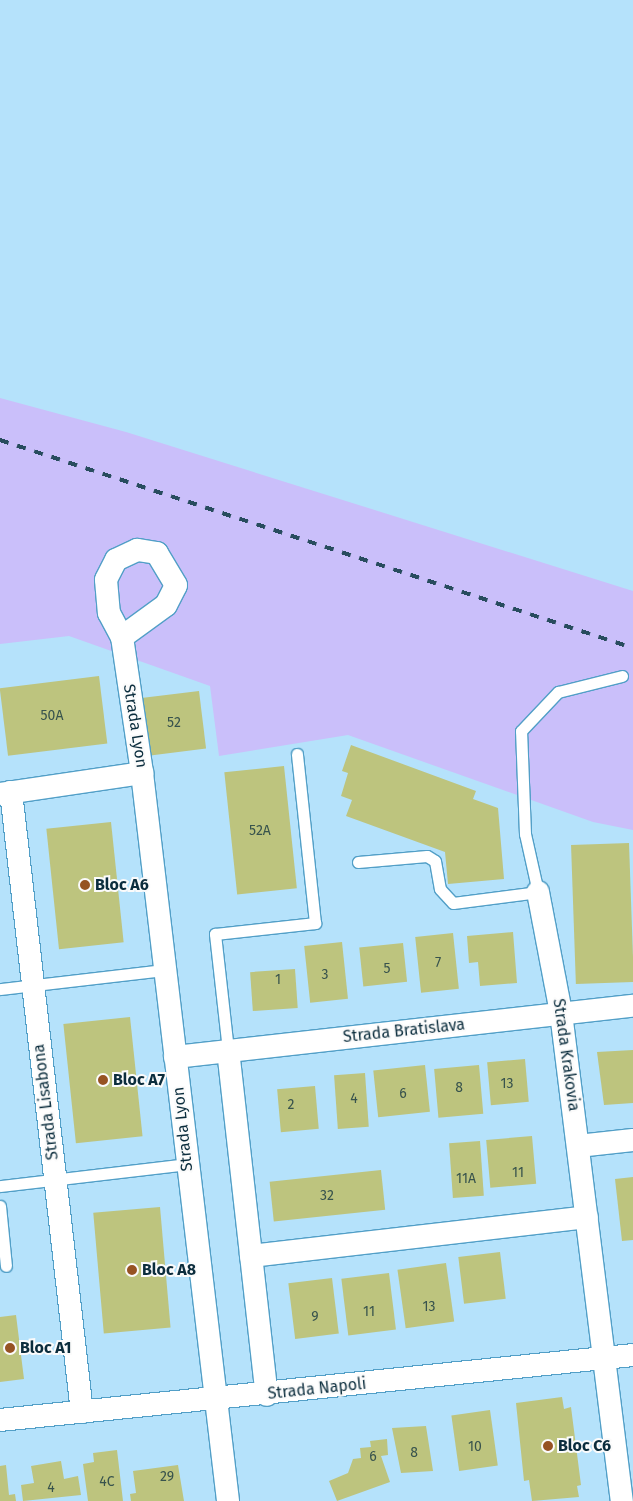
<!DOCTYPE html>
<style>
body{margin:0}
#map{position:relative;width:633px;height:1501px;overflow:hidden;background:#b5e2fb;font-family:"Fira Sans",sans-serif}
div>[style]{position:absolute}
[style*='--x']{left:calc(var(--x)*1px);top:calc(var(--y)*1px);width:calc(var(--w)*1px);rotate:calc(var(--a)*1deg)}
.green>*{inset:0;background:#cabffa}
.building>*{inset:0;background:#bdc47e;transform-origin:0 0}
.roads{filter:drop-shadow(1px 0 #529fc7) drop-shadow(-1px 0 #529fc7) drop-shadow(0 1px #529fc7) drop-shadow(0 -1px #529fc7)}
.service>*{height:11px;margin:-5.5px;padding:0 5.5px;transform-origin:5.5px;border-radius:5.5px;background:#fff}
.minor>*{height:22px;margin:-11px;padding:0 11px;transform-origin:11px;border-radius:11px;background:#fff}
.rail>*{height:4px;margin-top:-2px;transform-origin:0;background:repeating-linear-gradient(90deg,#284c5e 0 9px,transparent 0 18px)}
.dots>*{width:14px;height:14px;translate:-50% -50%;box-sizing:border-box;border:2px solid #fbfbfb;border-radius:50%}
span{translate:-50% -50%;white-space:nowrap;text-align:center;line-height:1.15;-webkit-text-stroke:4px #fbfbfb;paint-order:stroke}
.number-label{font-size:14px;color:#38534d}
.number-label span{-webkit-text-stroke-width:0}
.street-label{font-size:16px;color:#0b2d3d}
.poi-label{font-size:16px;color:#0b2d3d;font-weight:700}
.left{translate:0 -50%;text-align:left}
</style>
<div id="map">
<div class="green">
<div style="clip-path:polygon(0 398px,126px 432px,633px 591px,633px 830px,593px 822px,348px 735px,219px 756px,210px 686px,69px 636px,0 644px)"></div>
</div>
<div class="building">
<div style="left:99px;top:676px;width:68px;height:100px;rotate:83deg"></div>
<div style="left:199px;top:691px;width:58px;height:58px;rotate:83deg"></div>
<div style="clip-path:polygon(351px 745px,476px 791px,473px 799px,498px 808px,504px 879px,448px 884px,445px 852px,346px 816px,352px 800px,341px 796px,348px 773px,342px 771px)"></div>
<div style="left:284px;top:766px;width:123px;height:60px;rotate:84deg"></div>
<div style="left:111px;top:822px;width:121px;height:65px;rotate:84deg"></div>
<div style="left:629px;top:843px;width:139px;height:58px;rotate:88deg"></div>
<div style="clip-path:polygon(513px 932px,517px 983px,480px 986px,478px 962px,469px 963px,467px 936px)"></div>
<div style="left:453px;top:933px;width:56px;height:38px;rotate:84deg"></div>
<div style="left:342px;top:942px;width:57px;height:38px;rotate:84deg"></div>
<div style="left:403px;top:943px;width:39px;height:44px;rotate:84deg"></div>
<div style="left:295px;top:969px;width:39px;height:45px;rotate:86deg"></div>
<div style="left:130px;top:1017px;width:120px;height:67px;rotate:84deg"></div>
<div style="clip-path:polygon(633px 1050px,633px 1103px,604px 1105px,597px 1052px)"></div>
<div style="left:525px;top:1059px;width:43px;height:38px;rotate:85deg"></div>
<div style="left:425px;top:1065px;width:47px;height:52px;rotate:84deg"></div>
<div style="left:479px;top:1065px;width:49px;height:45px;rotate:85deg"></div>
<div style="left:365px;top:1073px;width:54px;height:31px;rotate:86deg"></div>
<div style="left:315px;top:1086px;width:43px;height:38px;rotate:85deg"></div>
<div style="left:532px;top:1136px;width:48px;height:46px;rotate:85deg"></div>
<div style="left:480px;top:1141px;width:55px;height:31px;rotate:86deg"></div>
<div style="left:381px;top:1170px;width:40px;height:112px;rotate:84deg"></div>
<div style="clip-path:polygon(633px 1177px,633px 1240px,622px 1241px,615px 1179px)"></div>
<div style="left:160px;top:1207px;width:121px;height:67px;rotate:85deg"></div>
<div style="left:500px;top:1252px;width:47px;height:42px;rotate:83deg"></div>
<div style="left:446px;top:1263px;width:59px;height:49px;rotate:82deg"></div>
<div style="left:389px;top:1273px;width:57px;height:48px;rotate:83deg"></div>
<div style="left:332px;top:1278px;width:56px;height:44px;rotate:83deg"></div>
<div style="clip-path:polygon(16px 1315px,24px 1379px,0 1382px,0 1317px)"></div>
<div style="clip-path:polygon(562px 1397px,564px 1409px,571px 1407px,581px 1485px,577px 1486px,579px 1497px,532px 1501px,529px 1480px,524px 1481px,516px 1403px)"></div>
<div style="left:490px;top:1410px;width:56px;height:39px;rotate:82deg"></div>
<div style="clip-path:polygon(426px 1426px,433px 1471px,401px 1473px,392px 1428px)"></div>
<div style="clip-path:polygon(387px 1439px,388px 1455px,381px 1456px,390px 1482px,337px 1501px,329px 1481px,348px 1473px,353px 1459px,361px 1458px,360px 1448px,371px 1447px,370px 1441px)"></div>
<div style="clip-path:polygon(117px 1450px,123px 1501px,88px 1501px,83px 1464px,94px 1462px,93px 1453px)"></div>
<div style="clip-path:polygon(61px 1461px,64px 1479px,78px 1476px,81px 1495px,23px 1501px,21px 1485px,34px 1483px,31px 1466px)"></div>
<div style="clip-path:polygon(6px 1465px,9px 1495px,15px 1494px,16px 1501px,0 1501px,0 1466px)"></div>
<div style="clip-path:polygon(178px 1465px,184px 1501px,131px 1501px,130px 1494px,136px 1493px,133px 1471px)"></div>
</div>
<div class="roads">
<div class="service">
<div style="--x:358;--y:862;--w:69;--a:-5"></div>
<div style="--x:427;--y:856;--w:9;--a:32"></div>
<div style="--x:435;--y:861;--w:28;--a:80"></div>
<div style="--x:440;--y:889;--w:19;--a:47"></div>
<div style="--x:453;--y:903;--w:86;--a:-7.4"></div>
<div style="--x:538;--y:892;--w:59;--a:-102.6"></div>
<div style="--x:525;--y:834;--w:103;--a:-92.2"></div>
<div style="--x:521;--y:731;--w:54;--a:-46.5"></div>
<div style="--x:558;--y:692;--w:66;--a:-14"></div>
<div style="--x:0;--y:989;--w:166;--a:-6.6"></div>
<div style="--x:228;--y:1050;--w:117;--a:-96.4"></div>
<div style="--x:215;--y:934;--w:101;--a:-6.3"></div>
<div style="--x:315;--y:923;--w:170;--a:-96.1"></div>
<div style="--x:0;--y:1186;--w:188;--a:-6.7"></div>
<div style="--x:0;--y:1206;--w:60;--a:84.3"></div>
</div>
<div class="minor">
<div style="--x:122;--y:637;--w:54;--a:-36"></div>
<div style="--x:166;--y:605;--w:22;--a:-63"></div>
<div style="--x:176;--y:585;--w:37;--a:-121"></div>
<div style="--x:157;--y:553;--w:20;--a:-171"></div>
<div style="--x:137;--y:550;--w:23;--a:155"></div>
<div style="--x:116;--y:560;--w:22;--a:117"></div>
<div style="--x:106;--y:580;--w:33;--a:85"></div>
<div style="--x:109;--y:613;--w:27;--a:62"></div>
<div style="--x:122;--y:637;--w:137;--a:81.6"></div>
<div style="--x:142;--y:773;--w:733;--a:83.26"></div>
<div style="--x:11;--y:792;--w:624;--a:83.47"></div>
<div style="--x:0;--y:794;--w:144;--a:-8.4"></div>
<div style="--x:538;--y:892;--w:123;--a:79.2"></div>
<div style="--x:561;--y:1013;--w:492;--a:82.9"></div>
<div style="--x:228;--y:1050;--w:347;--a:83.6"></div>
<div style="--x:175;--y:1057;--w:461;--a:-6.4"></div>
<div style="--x:578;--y:1146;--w:55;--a:-6.2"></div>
<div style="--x:251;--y:1256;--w:338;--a:-6.6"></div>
<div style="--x:0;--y:1420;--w:636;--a:-5.86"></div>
</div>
</div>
<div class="rail">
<div style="--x:0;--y:440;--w:666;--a:18.19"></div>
</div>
<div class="dots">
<div style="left:85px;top:885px;background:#965323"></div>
<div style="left:103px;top:1080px;background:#965323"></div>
<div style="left:132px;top:1270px;background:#965323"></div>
<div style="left:10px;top:1348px;background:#965323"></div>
<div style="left:548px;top:1446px;background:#965323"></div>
</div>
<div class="number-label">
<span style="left:52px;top:716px">50A</span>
<span style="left:174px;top:723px">52</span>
<span style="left:260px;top:831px">52A</span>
<span style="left:438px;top:963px">7</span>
<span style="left:387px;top:969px">5</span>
<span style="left:325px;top:975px">3</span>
<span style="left:278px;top:980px">1</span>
<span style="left:507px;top:1084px">13</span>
<span style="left:459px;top:1088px">8</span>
<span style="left:403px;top:1094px">6</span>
<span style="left:354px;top:1099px">4</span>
<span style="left:291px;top:1105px">2</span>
<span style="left:518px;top:1173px">11</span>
<span style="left:466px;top:1179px">11A</span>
<span style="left:327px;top:1196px">32</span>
<span style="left:429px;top:1307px">13</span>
<span style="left:369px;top:1312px">11</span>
<span style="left:315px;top:1317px">9</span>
<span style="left:475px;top:1447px">10</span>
<span style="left:414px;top:1453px">8</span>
<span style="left:373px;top:1457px">6</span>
<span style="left:167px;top:1477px">29</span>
<span style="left:107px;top:1482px">4C</span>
<span style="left:51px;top:1488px">4</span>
</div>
<div class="street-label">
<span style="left:135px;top:726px;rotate:81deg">Strada Lyon</span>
<span style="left:404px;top:1031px;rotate:-6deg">Strada Bratislava</span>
<span style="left:566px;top:1055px;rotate:82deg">Strada Krakovia</span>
<span style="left:46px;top:1102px;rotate:-97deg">Strada Lisabona</span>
<span style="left:183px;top:1129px;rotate:-96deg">Strada Lyon</span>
<span style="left:317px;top:1389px;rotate:-6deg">Strada Napoli</span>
</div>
<div class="poi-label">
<span class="left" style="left:95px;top:885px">Bloc A6</span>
<span class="left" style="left:113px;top:1080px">Bloc A7</span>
<span class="left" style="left:142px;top:1270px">Bloc A8</span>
<span class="left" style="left:20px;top:1348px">Bloc A1</span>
<span class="left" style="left:558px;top:1446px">Bloc C6</span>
</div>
</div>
